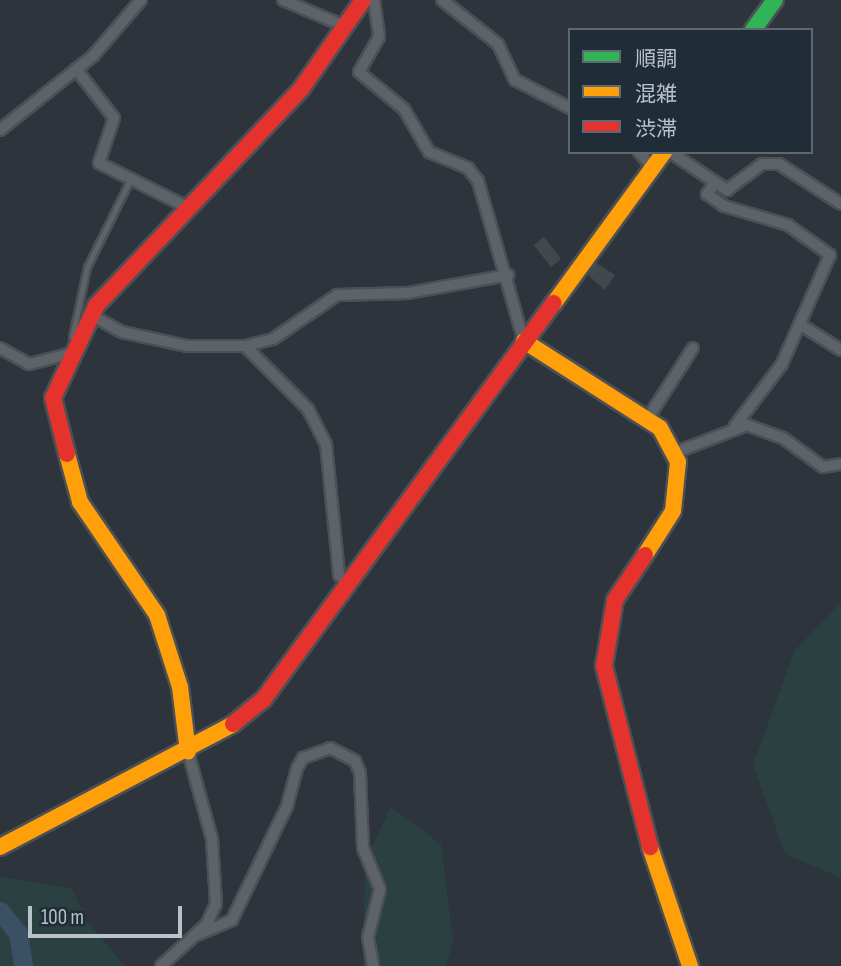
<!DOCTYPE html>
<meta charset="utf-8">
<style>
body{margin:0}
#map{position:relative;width:841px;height:966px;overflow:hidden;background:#2d343b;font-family:"Sofia Sans Condensed","Noto Sans JP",sans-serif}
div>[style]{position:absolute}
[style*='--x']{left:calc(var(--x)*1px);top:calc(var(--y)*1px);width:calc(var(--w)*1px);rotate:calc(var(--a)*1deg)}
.green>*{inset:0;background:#2a4041}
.river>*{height:19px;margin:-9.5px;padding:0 9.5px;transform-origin:9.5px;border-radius:9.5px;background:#3a5064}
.building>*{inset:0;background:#42494e;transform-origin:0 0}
.roads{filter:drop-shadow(2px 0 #4b5055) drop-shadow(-2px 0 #4b5055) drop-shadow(0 2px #4b5055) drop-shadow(0 -2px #4b5055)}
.lane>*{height:5px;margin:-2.5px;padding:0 2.5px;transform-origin:2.5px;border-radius:2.5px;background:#5d6369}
.street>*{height:10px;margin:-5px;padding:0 5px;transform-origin:5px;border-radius:5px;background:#5d6369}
.fast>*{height:16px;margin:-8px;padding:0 8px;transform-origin:8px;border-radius:8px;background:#30b455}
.slow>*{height:16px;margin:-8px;padding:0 8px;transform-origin:8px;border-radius:8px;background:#ff9f0a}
.jam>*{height:16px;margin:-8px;padding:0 8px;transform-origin:8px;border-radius:8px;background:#e5322d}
span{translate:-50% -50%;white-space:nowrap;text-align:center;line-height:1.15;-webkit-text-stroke:5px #202c36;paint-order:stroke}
.legend{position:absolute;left:568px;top:28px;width:245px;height:126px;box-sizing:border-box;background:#202c36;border:2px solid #5d6872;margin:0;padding:9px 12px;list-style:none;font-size:21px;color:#b8c2cb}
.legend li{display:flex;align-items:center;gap:14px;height:35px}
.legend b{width:35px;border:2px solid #5d6872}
.scale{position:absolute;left:28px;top:906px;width:154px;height:32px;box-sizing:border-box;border:4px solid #b8c2cb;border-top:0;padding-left:9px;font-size:21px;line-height:24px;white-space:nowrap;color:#b8c2cb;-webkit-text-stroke:5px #202c36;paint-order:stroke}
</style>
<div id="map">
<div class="green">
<div style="clip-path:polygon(841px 602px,841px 878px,785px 854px,753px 764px,795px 650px)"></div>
<div style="clip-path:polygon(391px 807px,441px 844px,453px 942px,446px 966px,363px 966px,365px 860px)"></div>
<div style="clip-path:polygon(0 877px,72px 888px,86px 920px,125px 966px,0 966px)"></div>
</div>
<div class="river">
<div style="--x:0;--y:911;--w:28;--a:51"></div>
<div style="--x:18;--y:933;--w:33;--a:81"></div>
</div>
<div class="building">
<div style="left:544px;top:237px;width:28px;height:13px;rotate:52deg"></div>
<div style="clip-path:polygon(596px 263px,615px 275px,605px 290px,588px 275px)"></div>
</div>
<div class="roads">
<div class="lane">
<div style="--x:72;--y:337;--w:72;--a:-77.9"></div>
<div style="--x:87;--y:267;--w:97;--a:-63.7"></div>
</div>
<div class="street">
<div style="--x:283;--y:0;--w:66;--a:23.1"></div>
<div style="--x:374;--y:0;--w:37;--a:82"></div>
<div style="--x:379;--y:37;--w:40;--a:119.7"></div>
<div style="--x:359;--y:72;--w:58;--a:39.4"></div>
<div style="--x:404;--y:109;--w:50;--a:59.8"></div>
<div style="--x:429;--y:152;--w:42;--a:22.3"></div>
<div style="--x:468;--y:168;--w:16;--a:52"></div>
<div style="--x:478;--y:181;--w:166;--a:74"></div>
<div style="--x:442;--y:0;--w:71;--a:38.2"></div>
<div style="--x:498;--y:44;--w:40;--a:65"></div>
<div style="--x:515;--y:80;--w:62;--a:27"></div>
<div style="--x:76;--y:69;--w:62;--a:52.2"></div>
<div style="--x:114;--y:118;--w:47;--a:108.4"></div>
<div style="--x:99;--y:163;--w:101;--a:26.6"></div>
<div style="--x:0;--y:130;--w:119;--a:-38.5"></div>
<div style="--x:93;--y:56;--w:74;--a:-49.4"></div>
<div style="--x:639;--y:152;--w:21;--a:49"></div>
<div style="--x:670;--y:152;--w:69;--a:33.7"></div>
<div style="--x:727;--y:190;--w:44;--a:-36.6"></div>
<div style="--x:762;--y:164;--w:17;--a:0"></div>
<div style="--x:779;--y:164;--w:74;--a:32.8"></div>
<div style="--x:715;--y:183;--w:14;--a:126"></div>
<div style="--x:707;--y:194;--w:21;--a:35"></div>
<div style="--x:724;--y:206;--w:67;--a:16.5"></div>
<div style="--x:788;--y:225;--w:52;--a:35.5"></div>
<div style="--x:830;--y:255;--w:119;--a:113.8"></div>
<div style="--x:782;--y:364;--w:78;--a:127.2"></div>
<div style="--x:91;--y:315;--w:35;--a:29"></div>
<div style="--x:122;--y:332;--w:66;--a:12.2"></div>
<div style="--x:187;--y:346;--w:58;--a:0"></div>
<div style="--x:245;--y:346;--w:29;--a:-14"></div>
<div style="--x:273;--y:339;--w:78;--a:-34.5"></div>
<div style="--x:337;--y:295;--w:71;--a:-1.6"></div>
<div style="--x:408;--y:293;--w:102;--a:-10.2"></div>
<div style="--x:801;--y:325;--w:47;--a:32"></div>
<div style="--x:245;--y:346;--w:89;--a:45"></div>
<div style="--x:308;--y:409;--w:39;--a:63"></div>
<div style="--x:326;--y:444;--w:132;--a:84.3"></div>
<div style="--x:339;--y:575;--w:11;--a:45"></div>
<div style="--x:0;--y:348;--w:33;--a:29"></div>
<div style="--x:29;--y:364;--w:41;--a:-14"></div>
<div style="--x:648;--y:418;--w:83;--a:-57.3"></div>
<div style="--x:674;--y:453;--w:78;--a:-21"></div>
<div style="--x:747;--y:425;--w:38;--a:20"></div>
<div style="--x:783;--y:438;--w:49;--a:35.9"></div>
<div style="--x:823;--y:467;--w:18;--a:-9"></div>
<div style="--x:197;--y:935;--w:38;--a:-23"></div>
<div style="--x:232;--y:920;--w:127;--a:-64.2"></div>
<div style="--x:287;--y:806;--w:39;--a:-75"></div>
<div style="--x:297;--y:768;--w:12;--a:-59"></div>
<div style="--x:303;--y:758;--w:29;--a:-20"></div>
<div style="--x:330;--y:748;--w:28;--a:27"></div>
<div style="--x:355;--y:761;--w:13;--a:67"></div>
<div style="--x:360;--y:773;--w:75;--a:87.7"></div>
<div style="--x:363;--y:848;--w:44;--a:67.5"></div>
<div style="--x:380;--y:889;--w:49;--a:104"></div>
<div style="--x:368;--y:937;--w:29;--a:80"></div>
<div style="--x:161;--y:966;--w:62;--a:-42.4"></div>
<div style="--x:207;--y:924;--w:22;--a:-66"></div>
<div style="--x:216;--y:904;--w:65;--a:-93.5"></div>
<div style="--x:212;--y:839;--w:90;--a:-105.4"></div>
</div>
<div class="fast">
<div style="--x:753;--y:30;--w:37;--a:-54"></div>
</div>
<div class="slow">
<div style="--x:554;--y:303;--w:187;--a:-53.9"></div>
<div style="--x:524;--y:341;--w:161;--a:32.6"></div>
<div style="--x:660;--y:428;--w:38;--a:62"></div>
<div style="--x:678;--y:462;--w:49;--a:95.8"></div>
<div style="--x:673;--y:511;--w:52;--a:122.5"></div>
<div style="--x:67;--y:454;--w:50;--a:74.8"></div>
<div style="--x:80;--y:502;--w:137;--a:55.7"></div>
<div style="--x:157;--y:615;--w:76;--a:72.3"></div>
<div style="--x:180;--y:687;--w:65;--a:83"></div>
<div style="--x:0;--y:847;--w:263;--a:-27.8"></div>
<div style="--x:650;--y:847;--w:126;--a:71.4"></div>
</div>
<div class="jam">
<div style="--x:67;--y:454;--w:58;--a:-104"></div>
<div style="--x:53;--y:398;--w:102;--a:-64.9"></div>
<div style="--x:96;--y:306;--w:299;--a:-46.6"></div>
<div style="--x:301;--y:89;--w:108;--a:-55.1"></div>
<div style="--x:645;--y:555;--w:54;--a:123.7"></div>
<div style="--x:615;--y:600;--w:67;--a:99.5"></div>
<div style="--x:604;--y:666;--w:187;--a:75.7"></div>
<div style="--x:233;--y:724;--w:38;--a:-39"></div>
<div style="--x:263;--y:700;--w:492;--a:-53.8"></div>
</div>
</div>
<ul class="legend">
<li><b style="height:9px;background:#30b455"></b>順調</li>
<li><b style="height:9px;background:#ff9f0a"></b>混雑</li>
<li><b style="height:9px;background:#e5322d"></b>渋滞</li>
</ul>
<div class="scale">100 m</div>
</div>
